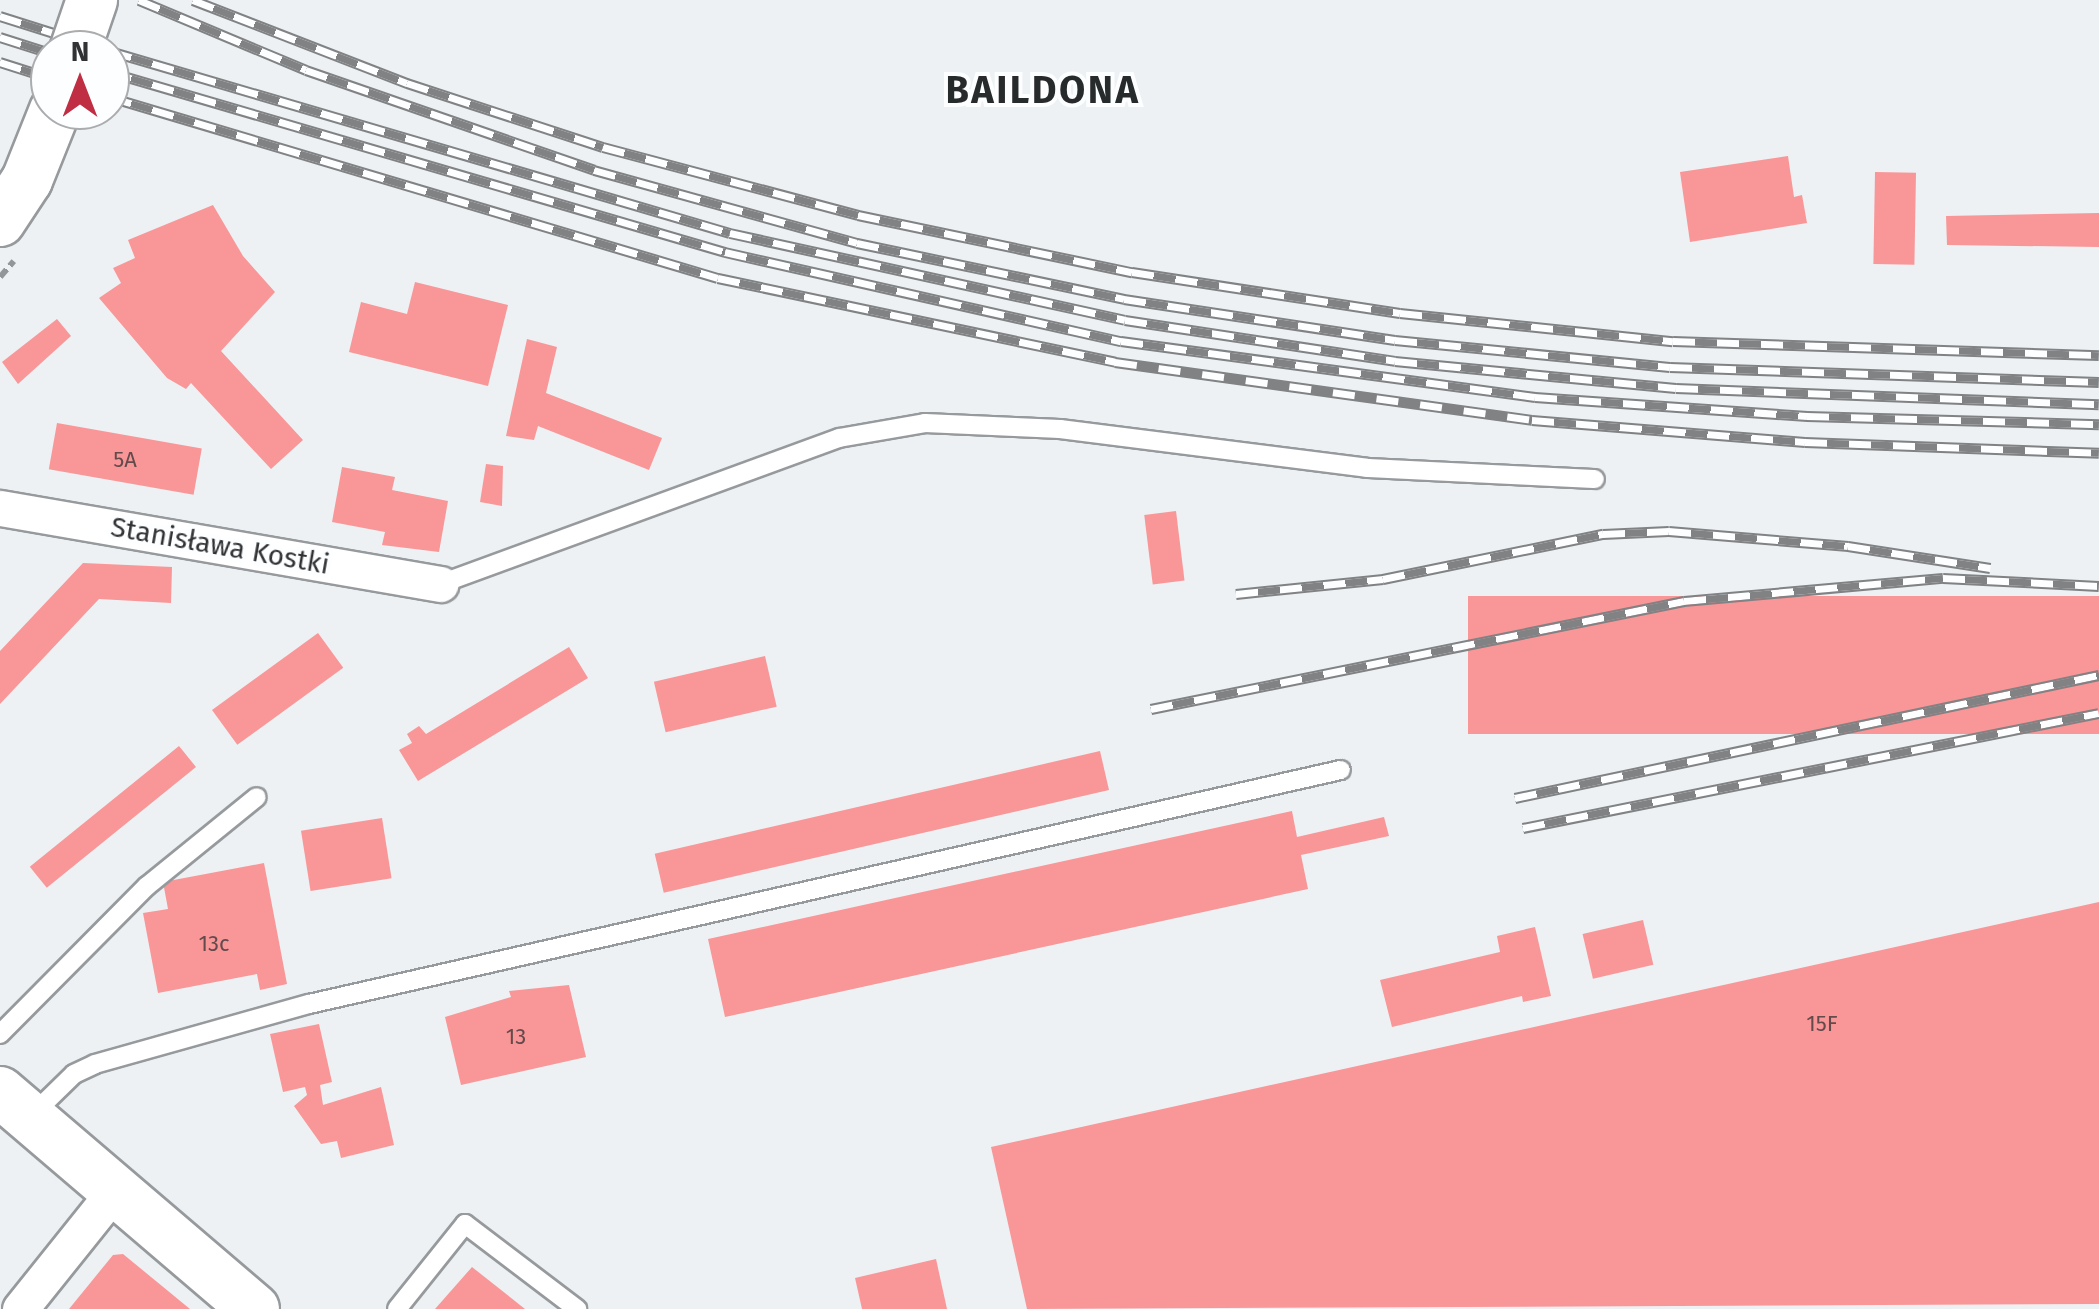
<!DOCTYPE html>
<meta charset="utf-8">
<style>
body{margin:0}
#map{position:relative;width:2099px;height:1309px;overflow:hidden;background:#edf1f3;font-family:"Fira Sans",sans-serif}
div>[style]{position:absolute}
[style*='--x']{left:calc(var(--x)*1px);top:calc(var(--y)*1px);width:calc(var(--w)*1px);rotate:calc(var(--a)*1deg)}
.building>*{inset:0;background:#f99698;transform-origin:0 0}
.path>*{height:6px;margin-top:-3px;transform-origin:0;background:repeating-linear-gradient(90deg,#939698 0 10px,transparent 0 15px)}
.roads{filter:drop-shadow(2px 0 #979a9d) drop-shadow(-2px 0 #979a9d) drop-shadow(0 2px #979a9d) drop-shadow(0 -2px #979a9d)}
.lane>*{height:18px;margin:-9px;padding:0 9px;transform-origin:9px;border-radius:9px;background:#fff}
.street>*{height:35px;margin:-17.5px;padding:0 17.5px;transform-origin:17.5px;border-radius:17.5px;background:#fff}
.secondary>*{height:50px;margin:-25px;padding:0 25px;transform-origin:25px;border-radius:25px;background:#fff}
.rail>*{height:11px;margin-top:-5.5px;transform-origin:0;background:repeating-linear-gradient(90deg,#fcfeff 0 22px,#808284 0 44px);box-sizing:border-box;border-block:2px solid #808284}
.bridges{filter:drop-shadow(2px 0 #979a9d) drop-shadow(-2px 0 #979a9d) drop-shadow(0 2px #979a9d) drop-shadow(0 -2px #979a9d)}
.secondary-bridge>*{height:50px;margin:-25px;padding:0 25px;transform-origin:25px;border-radius:25px;background:#fff}
span{translate:-50% -50%;white-space:nowrap;text-align:center;line-height:1.15;-webkit-text-stroke:8px #fcfeff;paint-order:stroke}
.number-label{font-size:22px;color:#634b4c}
.number-label span{-webkit-text-stroke-width:0}
.street-label{font-size:28px;color:#313233}
.district-label{font-size:38px;color:#282b2c;font-weight:700;letter-spacing:2.5px}
.north{position:absolute;left:30px;top:30px;width:100px;height:100px;box-sizing:border-box;background:#fcfeff;border:2px solid #abacad;border-radius:50%;rotate:0deg;font-size:28px;font-weight:700;line-height:40px;text-align:center;color:#313233}
.north::after{content:'';display:block;margin:auto;width:35px;height:45px;background:#bf2e42;clip-path:polygon(50% 0,100% 100%,50% 72%,0 100%)}
</style>
<div id="map">
<div class="building">
<div style="clip-path:polygon(1788px 156px,1794px 197px,1802px 195px,1807px 223px,1690px 242px,1680px 172px)"></div>
<div style="left:1875px;top:172px;width:41px;height:92px;rotate:1deg"></div>
<div style="clip-path:polygon(213px 205px,243px 256px,275px 292px,221px 351px,303px 440px,271px 469px,191px 383px,186px 389px,167px 378px,99px 298px,121px 283px,113px 268px,135px 258px,128px 240px)"></div>
<div style="clip-path:polygon(2099px 213px,2099px 247px,1947px 245px,1946px 216px)"></div>
<div style="clip-path:polygon(415px 282px,508px 305px,488px 386px,349px 352px,361px 302px,407px 314px)"></div>
<div style="clip-path:polygon(57px 319px,71px 336px,18px 384px,2px 362px)"></div>
<div style="clip-path:polygon(527px 339px,557px 347px,546px 393px,662px 438px,649px 470px,538px 426px,534px 440px,506px 436px)"></div>
<div style="left:57px;top:423px;width:147px;height:47px;rotate:10deg"></div>
<div style="clip-path:polygon(486px 464px,503px 466px,502px 506px,480px 502px)"></div>
<div style="clip-path:polygon(342px 467px,395px 477px,392px 490px,448px 501px,439px 552px,382px 545px,385px 532px,332px 522px)"></div>
<div style="left:1176px;top:511px;width:70px;height:32px;rotate:83deg"></div>
<div style="clip-path:polygon(83px 563px,172px 567px,171px 603px,99px 599px,0 704px,0 651px)"></div>
<div style="left:2099px;top:596px;width:138px;height:631px;rotate:90deg"></div>
<div style="left:318px;top:633px;width:43px;height:131px;rotate:54deg"></div>
<div style="clip-path:polygon(569px 647px,588px 678px,418px 781px,399px 750px,412px 743px,407px 734px,419px 726px,426px 734px)"></div>
<div style="left:765px;top:656px;width:52px;height:114px;rotate:77deg"></div>
<div style="left:179px;top:746px;width:27px;height:192px;rotate:51deg"></div>
<div style="left:1100px;top:751px;width:40px;height:457px;rotate:77deg"></div>
<div style="clip-path:polygon(1292px 811px,1297px 837px,1384px 817px,1389px 836px,1301px 855px,1308px 889px,725px 1017px,708px 939px)"></div>
<div style="left:382px;top:818px;width:61px;height:82px;rotate:81deg"></div>
<div style="clip-path:polygon(264px 863px,287px 984px,260px 990px,257px 974px,158px 993px,143px 913px,168px 909px,163px 882px)"></div>
<div style="clip-path:polygon(2099px 902px,2099px 1304px,1027px 1309px,991px 1147px)"></div>
<div style="left:1643px;top:920px;width:46px;height:62px;rotate:77deg"></div>
<div style="clip-path:polygon(1535px 927px,1551px 996px,1523px 1002px,1522px 996px,1392px 1027px,1380px 980px,1500px 952px,1497px 936px)"></div>
<div style="clip-path:polygon(569px 985px,586px 1057px,461px 1085px,445px 1017px,511px 997px,509px 991px)"></div>
<div style="clip-path:polygon(319px 1024px,332px 1082px,320px 1085px,323px 1105px,381px 1087px,394px 1145px,341px 1158px,337px 1141px,321px 1144px,294px 1106px,307px 1095px,305px 1087px,283px 1092px,270px 1034px)"></div>
<div style="clip-path:polygon(123px 1254px,190px 1309px,69px 1309px,113px 1255px)"></div>
<div style="clip-path:polygon(936px 1259px,947px 1309px,862px 1309px,855px 1278px)"></div>
<div style="clip-path:polygon(472px 1267px,525px 1309px,435px 1309px)"></div>
</div>
<div class="path">
<div style="--x:0;--y:277;--w:21;--a:-49"></div>
</div>
<div class="roads">
<div class="lane">
<div style="--x:440;--y:584;--w:425;--a:-20.1"></div>
<div style="--x:839;--y:438;--w:87;--a:-9.9"></div>
<div style="--x:925;--y:423;--w:135;--a:2.5"></div>
<div style="--x:1060;--y:429;--w:309;--a:7.2"></div>
<div style="--x:1367;--y:468;--w:228;--a:2.8"></div>
<div style="--x:0;--y:1034;--w:209;--a:-45.2"></div>
<div style="--x:147;--y:886;--w:141;--a:-39"></div>
<div style="--x:33;--y:1114;--w:57;--a:-44.3"></div>
<div style="--x:74;--y:1074;--w:23;--a:-25"></div>
<div style="--x:95;--y:1064;--w:222;--a:-15.7"></div>
<div style="--x:309;--y:1004;--w:1058;--a:-12.78"></div>
<div style="--x:397;--y:1309;--w:109;--a:-51.3"></div>
<div style="--x:465;--y:1224;--w:141;--a:37.2"></div>
</div>
<div class="street">
<div style="--x:0;--y:508;--w:447;--a:9.8"></div>
<div style="--x:20;--y:1309;--w:147;--a:-51.3"></div>
</div>
<div class="secondary">
<div style="--x:0;--y:221;--w:49;--a:-56.6"></div>
<div style="--x:27;--y:180;--w:75;--a:-68.2"></div>
<div style="--x:0;--y:1092;--w:334;--a:40.5"></div>
</div>
</div>
<div class="rail">
<div style="--x:139;--y:0;--w:181;--a:22.7"></div>
<div style="--x:306;--y:70;--w:305;--a:19.1"></div>
<div style="--x:594;--y:170;--w:273;--a:15.5"></div>
<div style="--x:857;--y:243;--w:273;--a:11.8"></div>
<div style="--x:1124;--y:299;--w:274;--a:8.6"></div>
<div style="--x:1395;--y:340;--w:276;--a:5.6"></div>
<div style="--x:1670;--y:367;--w:429;--a:2"></div>
<div style="--x:193;--y:0;--w:230;--a:21.2"></div>
<div style="--x:407;--y:83;--w:206;--a:18.1"></div>
<div style="--x:603;--y:147;--w:264;--a:14.9"></div>
<div style="--x:858;--y:215;--w:280;--a:11.8"></div>
<div style="--x:1132;--y:272;--w:271;--a:8.7"></div>
<div style="--x:1400;--y:313;--w:274;--a:5.9"></div>
<div style="--x:1673;--y:341;--w:426;--a:1.9"></div>
<div style="--x:0;--y:16;--w:113;--a:17.5"></div>
<div style="--x:0;--y:37;--w:52;--a:17.7"></div>
<div style="--x:110;--y:51;--w:646;--a:16.36"></div>
<div style="--x:730;--y:233;--w:404;--a:12.4"></div>
<div style="--x:1125;--y:320;--w:273;--a:8.6"></div>
<div style="--x:1395;--y:361;--w:282;--a:5.5"></div>
<div style="--x:1676;--y:388;--w:423;--a:2.2"></div>
<div style="--x:0;--y:62;--w:52;--a:17.7"></div>
<div style="--x:110;--y:72;--w:641;--a:16.31"></div>
<div style="--x:725;--y:252;--w:406;--a:12.7"></div>
<div style="--x:1121;--y:341;--w:418;--a:7.7"></div>
<div style="--x:1535;--y:397;--w:273;--a:4"></div>
<div style="--x:1807;--y:416;--w:292;--a:1.6"></div>
<div style="--x:110;--y:97;--w:634;--a:16.58"></div>
<div style="--x:718;--y:278;--w:406;--a:11.9"></div>
<div style="--x:1115;--y:362;--w:421;--a:7.9"></div>
<div style="--x:1532;--y:420;--w:274;--a:4.6"></div>
<div style="--x:1805;--y:442;--w:294;--a:2.1"></div>
<div style="--x:1236;--y:594;--w:148;--a:-5.8"></div>
<div style="--x:1383;--y:579;--w:225;--a:-11.6"></div>
<div style="--x:1603;--y:534;--w:66;--a:-2.6"></div>
<div style="--x:1669;--y:531;--w:180;--a:4.8"></div>
<div style="--x:1848;--y:546;--w:144;--a:8.8"></div>
<div style="--x:1151;--y:709;--w:544;--a:-11.45"></div>
<div style="--x:1684;--y:601;--w:260;--a:-5.1"></div>
<div style="--x:1943;--y:578;--w:156;--a:2.9"></div>
<div style="--x:1515;--y:798;--w:597;--a:-11.89"></div>
<div style="--x:1523;--y:828;--w:587;--a:-11.29"></div>
</div>
<div class="bridges">
<div class="secondary-bridge">
<div style="--x:75;--y:50;--w:53;--a:-71.2"></div>
</div>
</div>
<div class="number-label">
<span style="left:125px;top:460px">5A</span>
<span style="left:214px;top:944px">13c</span>
<span style="left:1822px;top:1024px">15F</span>
<span style="left:516px;top:1037px">13</span>
</div>
<div class="street-label">
<span style="left:220px;top:546px;rotate:10deg">Stanisława Kostki</span>
</div>
<div class="district-label">
<span style="left:1043px;top:91px">BAILDONA</span>
</div>
<div class="north">N</div>
</div>
